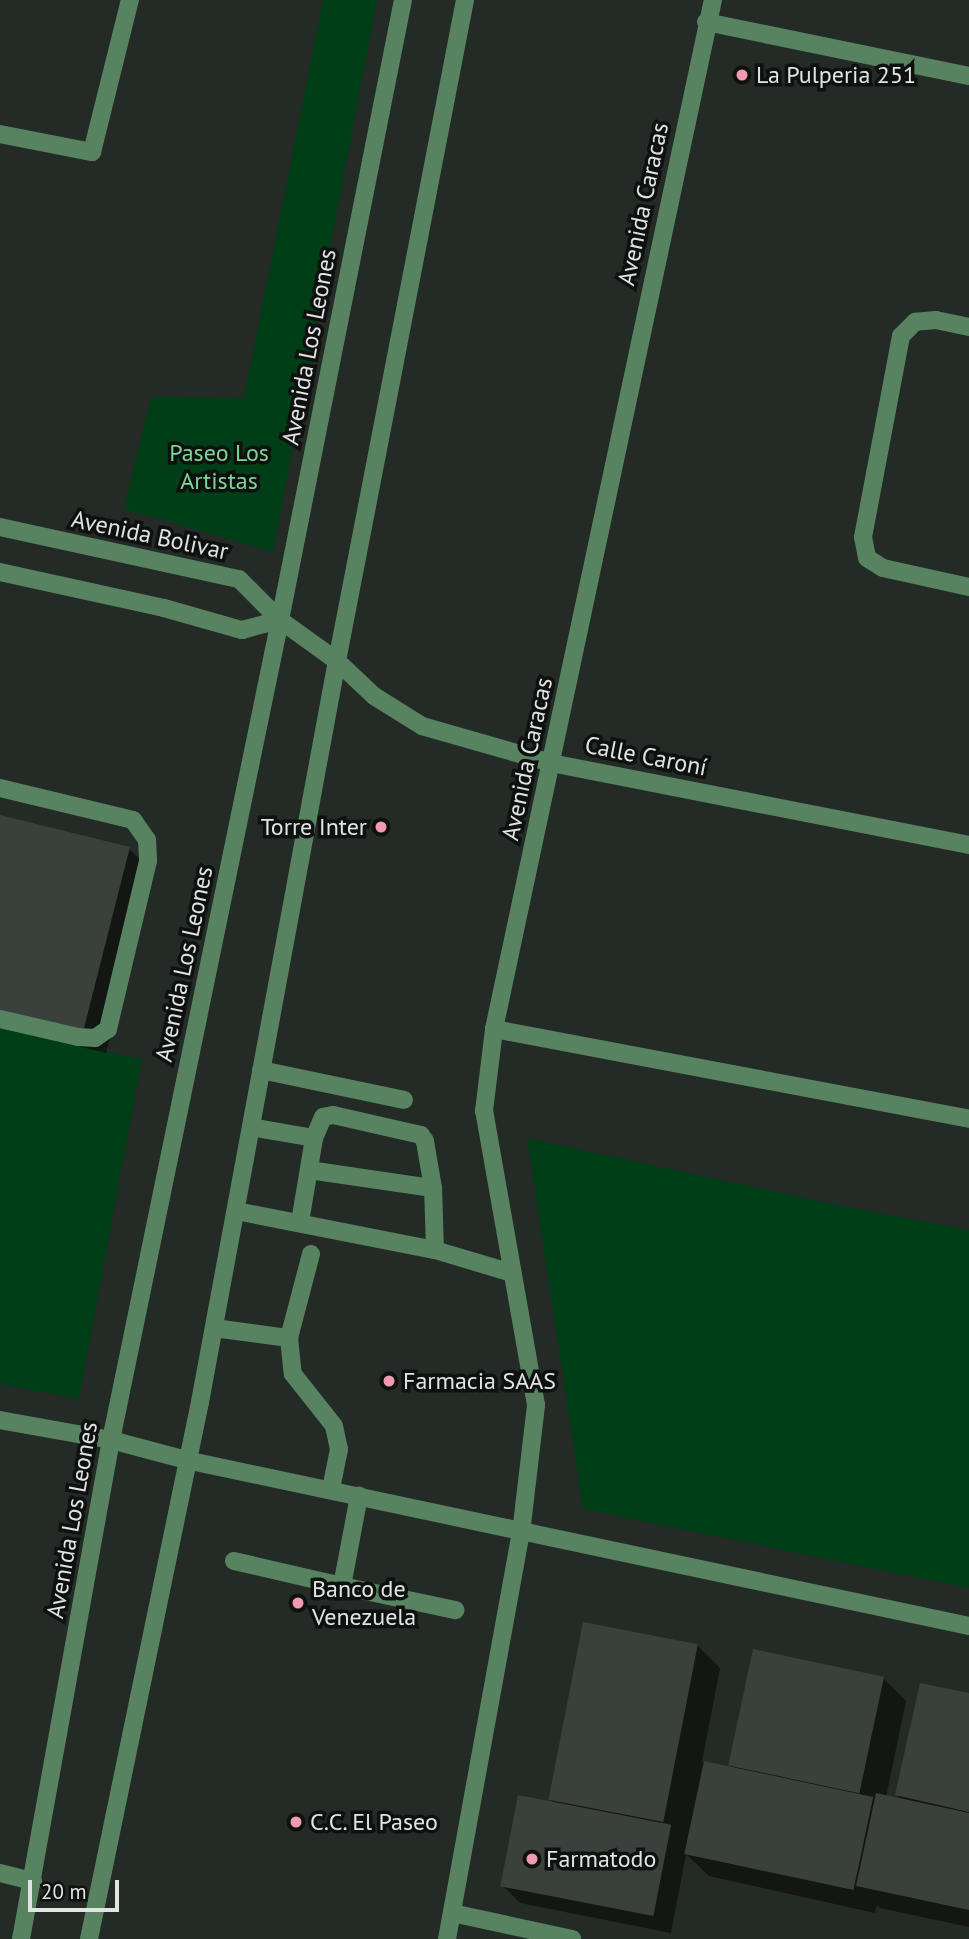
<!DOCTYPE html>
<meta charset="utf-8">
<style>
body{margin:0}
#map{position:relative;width:969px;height:1939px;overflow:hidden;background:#242a25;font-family:"PT Sans",sans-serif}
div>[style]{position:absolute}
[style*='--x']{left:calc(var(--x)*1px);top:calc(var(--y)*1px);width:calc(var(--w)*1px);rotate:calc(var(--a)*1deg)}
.green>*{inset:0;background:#003e17}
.shadow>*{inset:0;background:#0007}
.building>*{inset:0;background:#3a403b;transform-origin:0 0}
.minor>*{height:18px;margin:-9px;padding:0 9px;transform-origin:9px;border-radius:9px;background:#588361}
.dots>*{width:19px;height:19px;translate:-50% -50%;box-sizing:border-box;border:4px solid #0f1110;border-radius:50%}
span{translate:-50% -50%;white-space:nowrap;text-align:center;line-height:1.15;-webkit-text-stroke:7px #0f1110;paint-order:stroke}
.poi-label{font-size:24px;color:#e1e5e2}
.left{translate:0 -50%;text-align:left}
.right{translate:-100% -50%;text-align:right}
.street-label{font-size:24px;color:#e1e5e2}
.park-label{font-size:24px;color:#7dd692}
.scale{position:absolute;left:28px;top:1880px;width:91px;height:32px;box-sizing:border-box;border:4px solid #e1e5e2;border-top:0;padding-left:9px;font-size:21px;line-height:24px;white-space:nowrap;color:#e1e5e2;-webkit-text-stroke:5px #0f1110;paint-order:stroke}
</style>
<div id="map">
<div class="green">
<div style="clip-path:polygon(323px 0,377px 0,273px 552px,124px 509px,151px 397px,244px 398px)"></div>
<div style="clip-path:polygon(0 1028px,142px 1059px,79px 1399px,0 1384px)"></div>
<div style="clip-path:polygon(527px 1138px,842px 1206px,969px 1230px,969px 1588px,583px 1509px)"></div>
</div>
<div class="shadow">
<div style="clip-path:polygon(0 817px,129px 849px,152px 871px,106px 1053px,0 1027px)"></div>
<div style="clip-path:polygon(697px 1645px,720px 1668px,702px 1762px,731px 1769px,754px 1651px,883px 1678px,906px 1701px,886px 1797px,903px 1801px,897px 1795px,969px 1695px,969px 1927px,880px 1908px,877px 1905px,875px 1913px,709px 1876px,686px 1854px,671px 1933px,520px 1903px,502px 1885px,555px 1804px,550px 1799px)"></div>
</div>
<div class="building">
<div style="clip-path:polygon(0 815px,130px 847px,83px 1032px,0 1011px)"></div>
<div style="left:583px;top:1622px;width:117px;height:181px;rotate:11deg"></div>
<div style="left:753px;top:1649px;width:134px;height:119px;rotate:12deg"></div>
<div style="clip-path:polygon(920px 1683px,969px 1693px,969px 1812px,895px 1795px)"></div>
<div style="left:704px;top:1761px;width:173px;height:95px;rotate:12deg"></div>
<div style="clip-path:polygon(876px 1793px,969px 1813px,969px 1910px,856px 1886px)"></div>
<div style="left:518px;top:1795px;width:156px;height:93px;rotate:11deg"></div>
</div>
<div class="minor">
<div style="--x:706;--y:22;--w:268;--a:11.6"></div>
<div style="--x:0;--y:134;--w:94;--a:11.1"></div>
<div style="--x:92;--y:152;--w:157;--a:-76"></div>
<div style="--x:969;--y:327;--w:34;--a:-168"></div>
<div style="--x:936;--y:320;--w:21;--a:175"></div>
<div style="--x:915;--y:322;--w:20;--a:135"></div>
<div style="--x:901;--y:336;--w:205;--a:100.7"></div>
<div style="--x:863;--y:537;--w:21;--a:79"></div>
<div style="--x:867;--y:558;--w:19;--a:32"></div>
<div style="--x:883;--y:568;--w:88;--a:12.5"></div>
<div style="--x:0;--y:527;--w:245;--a:12.3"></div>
<div style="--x:239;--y:579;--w:58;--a:45"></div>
<div style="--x:280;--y:620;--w:70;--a:35.7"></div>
<div style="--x:337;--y:661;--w:51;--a:43.4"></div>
<div style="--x:374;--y:696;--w:57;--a:32"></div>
<div style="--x:422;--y:726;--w:134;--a:16"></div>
<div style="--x:551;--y:763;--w:426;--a:11.1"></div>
<div style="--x:0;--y:572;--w:168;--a:12.4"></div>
<div style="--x:164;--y:608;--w:81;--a:15.8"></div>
<div style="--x:242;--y:630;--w:39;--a:-15"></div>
<div style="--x:0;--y:788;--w:137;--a:13.5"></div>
<div style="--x:133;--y:820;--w:24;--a:55"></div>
<div style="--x:147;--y:840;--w:21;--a:87"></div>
<div style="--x:148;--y:861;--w:173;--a:103.4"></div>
<div style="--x:108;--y:1029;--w:16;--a:145"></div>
<div style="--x:95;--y:1038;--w:17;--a:-177"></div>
<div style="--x:78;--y:1037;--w:80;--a:-167"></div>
<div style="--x:494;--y:1029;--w:483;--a:10.7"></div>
<div style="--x:261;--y:1070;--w:146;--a:11.8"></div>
<div style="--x:309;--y:1170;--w:125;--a:8.3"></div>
<div style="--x:236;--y:1211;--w:203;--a:11.1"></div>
<div style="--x:435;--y:1250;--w:62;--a:-91.8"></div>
<div style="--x:433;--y:1188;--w:48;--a:-99.7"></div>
<div style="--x:425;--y:1141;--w:7;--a:-124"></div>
<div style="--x:421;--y:1135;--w:90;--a:-167.2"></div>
<div style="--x:333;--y:1115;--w:10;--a:169"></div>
<div style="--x:323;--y:1117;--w:23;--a:113"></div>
<div style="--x:314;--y:1138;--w:64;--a:-170.1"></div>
<div style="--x:300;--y:1222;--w:85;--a:-80.5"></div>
<div style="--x:435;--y:1250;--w:80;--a:16.6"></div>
<div style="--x:311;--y:1254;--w:87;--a:104.7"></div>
<div style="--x:289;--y:1338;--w:36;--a:84"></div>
<div style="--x:293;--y:1374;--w:66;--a:51.7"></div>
<div style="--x:334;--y:1426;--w:24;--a:78"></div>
<div style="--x:339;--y:1449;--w:41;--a:101.3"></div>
<div style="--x:214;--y:1328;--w:76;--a:7.6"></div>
<div style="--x:0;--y:1420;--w:113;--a:10.2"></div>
<div style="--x:111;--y:1440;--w:78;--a:14.9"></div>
<div style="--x:186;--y:1460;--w:800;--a:11.97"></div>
<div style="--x:234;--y:1561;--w:111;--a:13"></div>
<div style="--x:342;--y:1586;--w:92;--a:-79.3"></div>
<div style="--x:342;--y:1586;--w:116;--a:12"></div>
<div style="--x:0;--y:1873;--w:34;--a:14"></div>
<div style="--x:452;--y:1913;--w:123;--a:12.2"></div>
<div style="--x:21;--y:1939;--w:507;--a:-79.78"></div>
<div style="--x:111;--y:1440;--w:837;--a:-78.35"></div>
<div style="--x:280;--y:620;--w:632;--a:-78.78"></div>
<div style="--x:89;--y:1939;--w:548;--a:-78.32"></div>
<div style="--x:200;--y:1402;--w:754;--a:-79.53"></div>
<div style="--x:337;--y:661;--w:673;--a:-79.04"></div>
<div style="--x:447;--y:1939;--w:413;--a:-79.7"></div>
<div style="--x:521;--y:1533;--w:129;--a:-83.3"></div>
<div style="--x:536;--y:1405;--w:299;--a:-100"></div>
<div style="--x:484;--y:1111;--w:83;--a:-83"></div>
<div style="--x:494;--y:1029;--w:1052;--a:-77.99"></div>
</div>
<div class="dots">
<div style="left:742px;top:75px;background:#f09ab4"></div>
<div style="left:381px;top:827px;background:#f09ab4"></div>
<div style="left:389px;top:1381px;background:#f09ab4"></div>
<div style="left:298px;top:1603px;background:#f09ab4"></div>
<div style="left:296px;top:1822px;background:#f09ab4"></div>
<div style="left:532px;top:1859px;background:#f09ab4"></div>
</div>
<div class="poi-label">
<span class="left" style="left:756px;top:75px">La Pulperia 251</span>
<span class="right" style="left:367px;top:827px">Torre Inter</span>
<span class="left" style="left:403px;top:1381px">Farmacia SAAS</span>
<span class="left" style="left:312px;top:1603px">Banco de<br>Venezuela</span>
<span class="left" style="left:310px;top:1822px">C.C. El Paseo</span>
<span class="left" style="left:546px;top:1859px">Farmatodo</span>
</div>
<div class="street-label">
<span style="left:643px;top:204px;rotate:-78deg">Avenida Caracas</span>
<span style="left:309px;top:347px;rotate:-79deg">Avenida Los Leones</span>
<span style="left:150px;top:535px;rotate:12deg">Avenida Bolivar</span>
<span style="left:646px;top:756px;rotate:11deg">Calle Caroní</span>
<span style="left:527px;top:759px;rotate:-78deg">Avenida Caracas</span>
<span style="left:184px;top:964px;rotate:-78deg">Avenida Los Leones</span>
<span style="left:72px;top:1520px;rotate:-80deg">Avenida Los Leones</span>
</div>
<div class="park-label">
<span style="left:219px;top:467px">Paseo Los<br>Artistas</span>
</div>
<div class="scale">20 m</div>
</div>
